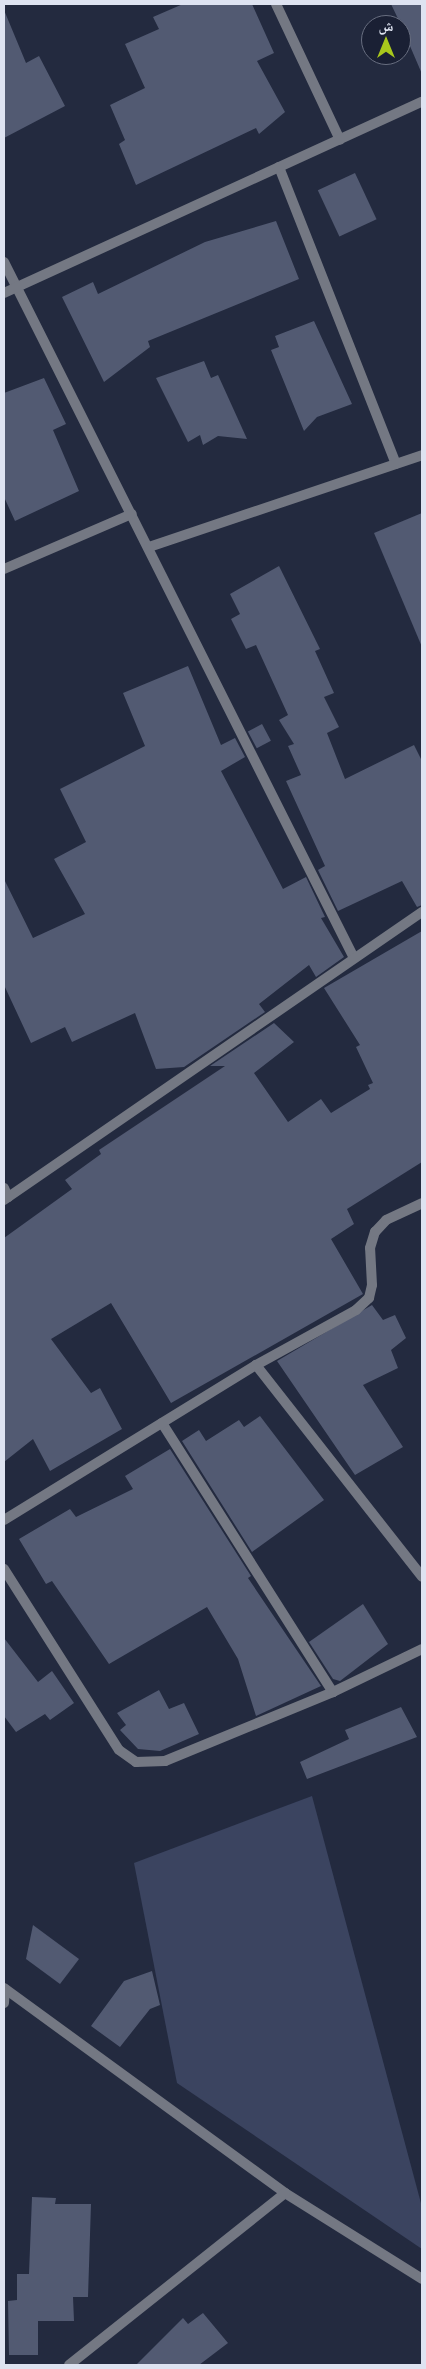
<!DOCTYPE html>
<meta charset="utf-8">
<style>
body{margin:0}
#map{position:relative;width:426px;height:2369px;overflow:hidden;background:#232a3f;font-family:"Space Grotesk","Noto Naskh Arabic",sans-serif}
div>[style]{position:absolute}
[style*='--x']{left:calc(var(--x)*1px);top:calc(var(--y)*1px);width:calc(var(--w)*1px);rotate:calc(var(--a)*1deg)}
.green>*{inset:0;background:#3b4460}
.building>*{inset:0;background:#525a72;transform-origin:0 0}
.street>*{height:10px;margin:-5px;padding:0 5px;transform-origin:5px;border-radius:5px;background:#747883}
span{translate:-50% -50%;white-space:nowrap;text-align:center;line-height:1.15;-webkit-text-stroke:4.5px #1a2034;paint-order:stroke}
.frame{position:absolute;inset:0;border:5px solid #dee3f1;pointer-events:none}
.north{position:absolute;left:361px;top:15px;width:50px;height:50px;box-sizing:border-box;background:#1a2034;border:1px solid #686e80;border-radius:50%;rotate:0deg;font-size:14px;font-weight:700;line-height:20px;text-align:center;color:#dee3f1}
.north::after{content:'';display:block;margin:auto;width:18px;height:22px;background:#a8c71c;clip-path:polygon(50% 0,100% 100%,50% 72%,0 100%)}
</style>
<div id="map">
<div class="green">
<div style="clip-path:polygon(312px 1796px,422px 2207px,422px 2249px,177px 2083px,134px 1863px)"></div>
</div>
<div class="building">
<div style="clip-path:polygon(183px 4px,252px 4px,274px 53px,257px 61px,285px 112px,259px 134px,256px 128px,136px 185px,119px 144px,125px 140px,110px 105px,145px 88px,125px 44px,159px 29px,153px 17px)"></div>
<div style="clip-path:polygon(391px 4px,422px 4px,422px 74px,401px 25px)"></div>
<div style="clip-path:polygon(4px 10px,26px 63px,39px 56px,65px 106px,4px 138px)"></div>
<div style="left:355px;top:173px;width:51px;height:41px;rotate:65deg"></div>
<div style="clip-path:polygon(276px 221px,299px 279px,148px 341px,150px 347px,104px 382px,62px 297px,93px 282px,98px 294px,205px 242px)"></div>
<div style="clip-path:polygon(314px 321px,352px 404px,317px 417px,304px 431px,271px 350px,279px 347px,275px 336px)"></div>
<div style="clip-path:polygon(204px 361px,211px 378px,218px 375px,247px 439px,218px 436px,203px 445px,200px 435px,188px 442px,156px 378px)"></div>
<div style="clip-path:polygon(44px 378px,66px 424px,53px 430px,79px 491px,15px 521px,4px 497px,4px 393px)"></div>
<div style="clip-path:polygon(422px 513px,422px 647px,374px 533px)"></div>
<div style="clip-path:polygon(279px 566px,320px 649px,315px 651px,334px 693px,324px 697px,339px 727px,327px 733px,345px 779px,414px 745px,422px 761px,422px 905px,417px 907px,402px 881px,338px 911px,318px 870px,325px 866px,286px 781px,301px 775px,288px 746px,294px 744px,279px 720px,288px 715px,256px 645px,246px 649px,231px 619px,240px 614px,230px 594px)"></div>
<div style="clip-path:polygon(188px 666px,221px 745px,235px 738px,245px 757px,221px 771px,283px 889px,306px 877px,325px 917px,321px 918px,344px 957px,316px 977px,309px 965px,259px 1004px,265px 1012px,184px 1067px,156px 1069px,135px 1013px,72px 1042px,65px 1027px,31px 1043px,4px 985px,4px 879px,33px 938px,85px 914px,54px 859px,86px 842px,60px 789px,145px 746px,123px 693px)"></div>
<div style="left:262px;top:724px;width:19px;height:16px;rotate:62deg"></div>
<div style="clip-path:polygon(422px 931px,422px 1162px,347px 1209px,354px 1224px,331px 1239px,363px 1294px,171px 1403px,111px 1303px,51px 1339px,91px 1393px,100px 1388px,122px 1429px,50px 1471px,33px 1439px,4px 1462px,4px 1238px,72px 1189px,65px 1180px,101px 1154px,99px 1150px,225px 1066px,210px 1066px,274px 1023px,294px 1042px,254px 1073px,288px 1122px,321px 1099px,331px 1113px,370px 1089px,368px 1085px,373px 1083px,356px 1047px,360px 1045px,324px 988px)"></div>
<div style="clip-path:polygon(372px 1305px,383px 1320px,395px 1315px,406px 1338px,391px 1350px,398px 1368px,363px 1385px,403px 1447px,355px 1475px,277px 1361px)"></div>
<div style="clip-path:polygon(260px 1416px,324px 1500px,252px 1552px,182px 1441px,199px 1430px,206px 1441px,239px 1420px,244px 1427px)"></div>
<div style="clip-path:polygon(170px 1449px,251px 1576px,248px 1578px,321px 1686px,256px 1716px,238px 1659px,207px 1607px,109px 1664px,52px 1581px,46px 1584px,19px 1539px,70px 1509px,76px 1517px,133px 1489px,125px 1476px)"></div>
<div style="clip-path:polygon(363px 1604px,388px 1644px,340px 1681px,333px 1679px,309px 1642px)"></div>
<div style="clip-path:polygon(4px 1638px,38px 1682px,52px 1671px,74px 1703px,50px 1720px,45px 1714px,16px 1732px,4px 1716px)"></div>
<div style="clip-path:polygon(159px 1690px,169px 1709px,184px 1703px,199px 1734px,160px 1751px,138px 1749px,120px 1730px,126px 1725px,117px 1713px)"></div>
<div style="clip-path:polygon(401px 1707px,417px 1737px,307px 1779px,300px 1762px,349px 1739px,345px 1730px)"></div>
<div style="clip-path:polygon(33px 1925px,79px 1959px,60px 1984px,26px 1959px)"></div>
<div style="clip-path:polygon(152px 1971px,160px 2005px,150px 2009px,120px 2047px,91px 2026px,124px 1981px)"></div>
<div style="clip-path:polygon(32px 2197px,56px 2198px,55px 2204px,91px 2204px,88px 2297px,73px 2297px,74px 2321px,38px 2321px,38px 2355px,9px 2355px,8px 2301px,17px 2300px,17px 2274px,29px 2274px)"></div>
<div style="clip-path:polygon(203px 2313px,228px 2343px,199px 2365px,136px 2365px,183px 2318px,188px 2324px)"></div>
</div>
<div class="street">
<div style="--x:276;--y:4;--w:150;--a:64.8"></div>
<div style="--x:279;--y:167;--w:319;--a:68.5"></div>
<div style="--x:4;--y:262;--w:777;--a:63.3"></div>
<div style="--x:4;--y:293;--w:460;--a:-24.6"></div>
<div style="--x:149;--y:547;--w:288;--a:-18.6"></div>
<div style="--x:4;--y:569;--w:139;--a:-23.3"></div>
<div style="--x:4;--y:1188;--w:10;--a:66"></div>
<div style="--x:4;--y:1200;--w:508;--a:-34.57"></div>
<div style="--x:256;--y:1365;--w:269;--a:51.9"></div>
<div style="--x:162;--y:1423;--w:319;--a:57.6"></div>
<div style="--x:4;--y:1520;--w:296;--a:-31.6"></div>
<div style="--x:256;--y:1365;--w:114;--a:-28.8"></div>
<div style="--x:356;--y:1310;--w:18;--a:-43"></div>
<div style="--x:369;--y:1298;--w:13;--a:-77"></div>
<div style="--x:372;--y:1285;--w:37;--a:-93"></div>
<div style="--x:370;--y:1248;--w:17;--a:-73"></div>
<div style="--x:375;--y:1232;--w:16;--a:-47"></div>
<div style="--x:386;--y:1220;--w:40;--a:-25"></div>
<div style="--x:4;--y:1569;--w:214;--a:57.6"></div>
<div style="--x:119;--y:1750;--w:21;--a:35"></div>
<div style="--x:136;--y:1762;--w:29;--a:-2"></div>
<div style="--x:165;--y:1761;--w:182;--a:-22.3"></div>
<div style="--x:333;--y:1692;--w:99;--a:-25.8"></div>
<div style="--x:4;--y:1988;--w:348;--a:36.1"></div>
<div style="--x:285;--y:2193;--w:162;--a:32.1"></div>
<div style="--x:4;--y:2003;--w:14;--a:-86"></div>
<div style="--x:69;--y:2365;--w:276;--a:-38.5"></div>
</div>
<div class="frame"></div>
<div class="north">ش</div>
</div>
